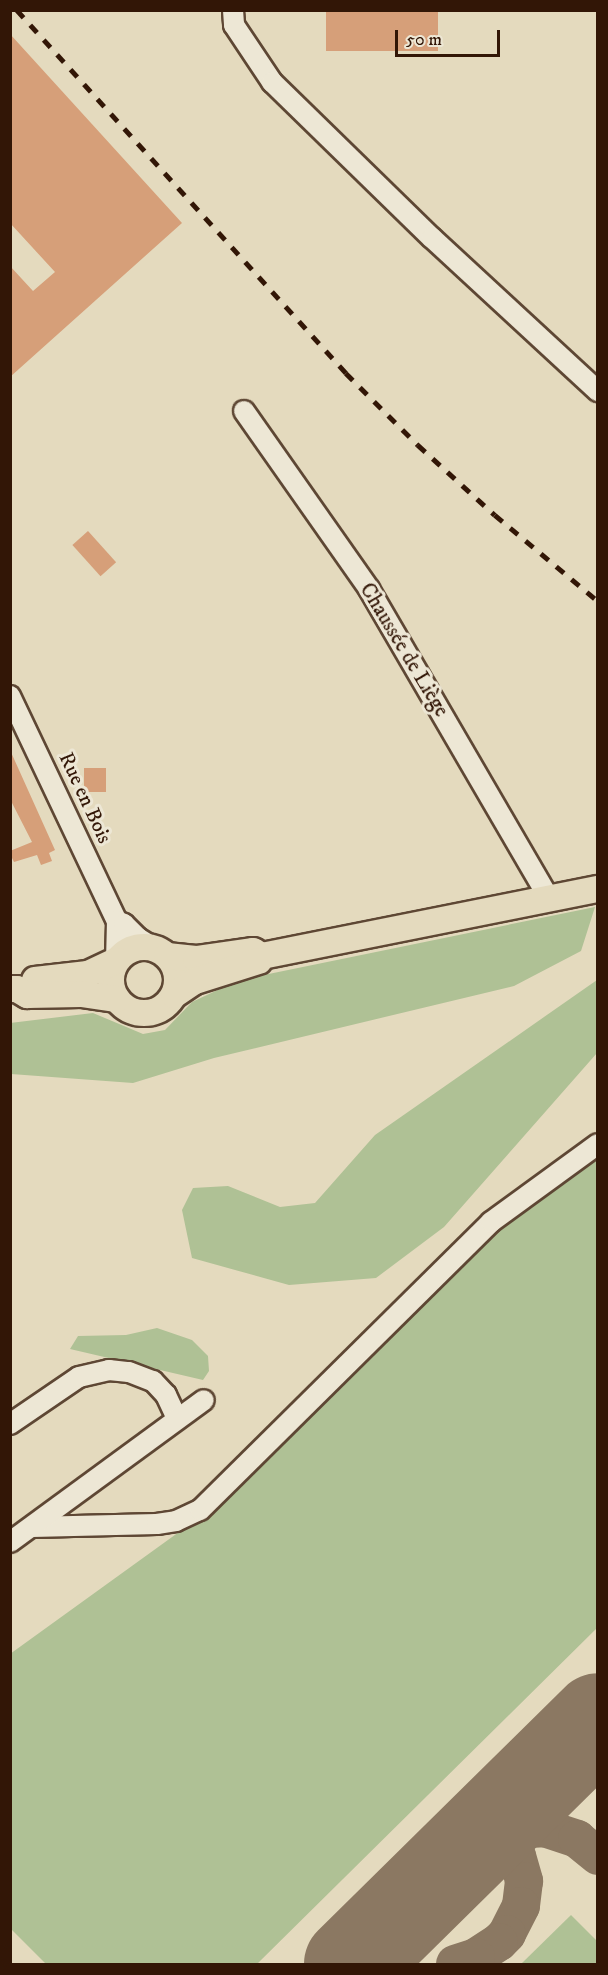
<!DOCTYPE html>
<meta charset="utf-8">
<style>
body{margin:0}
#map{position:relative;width:608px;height:1975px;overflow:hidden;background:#e4dabe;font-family:"IM FELL DW Pica",serif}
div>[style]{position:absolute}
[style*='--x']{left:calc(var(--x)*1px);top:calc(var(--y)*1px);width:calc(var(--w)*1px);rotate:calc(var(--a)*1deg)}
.green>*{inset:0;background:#afc195}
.taxiway>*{height:38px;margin:-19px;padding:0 19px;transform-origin:19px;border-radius:19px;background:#8b7862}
.runway>*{height:94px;margin:-47px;padding:0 47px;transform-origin:47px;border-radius:47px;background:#8b7862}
.building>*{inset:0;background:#d69f79;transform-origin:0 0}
.path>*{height:2px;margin-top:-1px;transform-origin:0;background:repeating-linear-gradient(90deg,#321606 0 1.5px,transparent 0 4.5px)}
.roads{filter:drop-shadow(2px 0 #5e4734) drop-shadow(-2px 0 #5e4734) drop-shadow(0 2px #5e4734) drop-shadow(0 -2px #5e4734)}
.minor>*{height:20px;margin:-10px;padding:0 10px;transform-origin:10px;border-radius:10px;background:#ede7d5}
.major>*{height:26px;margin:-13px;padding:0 13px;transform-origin:13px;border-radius:13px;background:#e4dabe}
.major>.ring{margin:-13px;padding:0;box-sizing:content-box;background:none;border:26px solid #e4dabe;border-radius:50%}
.rail>*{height:4.5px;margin-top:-2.25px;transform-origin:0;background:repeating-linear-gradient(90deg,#321606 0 10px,transparent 0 20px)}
span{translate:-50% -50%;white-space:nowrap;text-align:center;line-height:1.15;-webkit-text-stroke:6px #ede7d5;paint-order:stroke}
.street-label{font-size:21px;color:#321606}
.frame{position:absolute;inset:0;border:12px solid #321606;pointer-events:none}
.scale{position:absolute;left:395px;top:30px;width:105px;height:27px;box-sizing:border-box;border:3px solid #321606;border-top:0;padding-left:8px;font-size:18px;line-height:21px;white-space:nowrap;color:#321606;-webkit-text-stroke:4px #ede7d5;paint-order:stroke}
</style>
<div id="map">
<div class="green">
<div style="clip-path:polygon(595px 907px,581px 951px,514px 986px,214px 1058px,133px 1083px,11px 1074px,10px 1023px,93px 1013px,143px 1034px,165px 1030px,192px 1002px,239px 980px)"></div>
<div style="clip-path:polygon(597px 980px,597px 1053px,444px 1227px,376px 1278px,289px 1285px,192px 1258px,182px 1210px,193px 1188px,228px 1186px,280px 1207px,315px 1203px,375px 1135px)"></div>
<div style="clip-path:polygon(597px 1151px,597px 1628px,257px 1964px,46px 1964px,11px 1929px,10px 1654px,197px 1519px,507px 1215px)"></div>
<div style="clip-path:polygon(157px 1328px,192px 1340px,208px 1356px,209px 1371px,203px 1380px,70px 1349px,78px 1336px,126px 1335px)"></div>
<div style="clip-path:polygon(571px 1915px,597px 1941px,597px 1964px,521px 1964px)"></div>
</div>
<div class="taxiway">
<div style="--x:481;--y:1842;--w:30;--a:-23"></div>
<div style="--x:509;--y:1830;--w:35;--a:-3"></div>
<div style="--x:544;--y:1828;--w:35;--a:18"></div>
<div style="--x:577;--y:1839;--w:27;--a:39"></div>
<div style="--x:342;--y:1964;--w:32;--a:-66"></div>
<div style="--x:355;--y:1935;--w:20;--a:-53"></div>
<div style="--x:367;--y:1919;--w:128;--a:-45.3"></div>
<div style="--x:457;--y:1828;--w:9;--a:-27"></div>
<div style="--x:465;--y:1824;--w:9;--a:0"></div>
<div style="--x:474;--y:1824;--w:22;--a:16"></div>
<div style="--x:495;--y:1830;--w:34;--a:50"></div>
<div style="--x:517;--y:1856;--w:26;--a:74"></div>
<div style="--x:524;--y:1881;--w:25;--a:97"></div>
<div style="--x:521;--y:1906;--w:31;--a:117"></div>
<div style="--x:507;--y:1934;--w:11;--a:135"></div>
<div style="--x:499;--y:1942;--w:27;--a:147"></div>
<div style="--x:476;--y:1957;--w:22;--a:162"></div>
</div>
<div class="runway">
<div style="--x:351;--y:1964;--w:347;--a:-44.6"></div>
</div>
<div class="building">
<div style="left:326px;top:10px;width:112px;height:41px"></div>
<div style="clip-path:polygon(10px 34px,182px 223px,10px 377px,10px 266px,33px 291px,55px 272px,10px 223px)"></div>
<div style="left:88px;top:531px;width:42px;height:21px;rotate:48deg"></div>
<div style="clip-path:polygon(10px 750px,55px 850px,49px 853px,52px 861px,41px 865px,37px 855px,14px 862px,10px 854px,10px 851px,32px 842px,10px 799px)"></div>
<div style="left:106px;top:768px;width:24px;height:22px;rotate:90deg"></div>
</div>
<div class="path">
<div style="--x:121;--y:1018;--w:11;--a:27"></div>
<div style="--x:131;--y:1023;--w:17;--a:7"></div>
<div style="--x:148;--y:1025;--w:13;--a:-13"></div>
<div style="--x:161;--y:1022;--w:15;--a:-32"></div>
</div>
<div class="roads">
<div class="minor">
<div style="--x:233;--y:10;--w:15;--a:86"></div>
<div style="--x:234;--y:25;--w:69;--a:56.3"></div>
<div style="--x:272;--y:82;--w:223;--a:44.3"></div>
<div style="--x:432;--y:238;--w:226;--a:42.7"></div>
<div style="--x:244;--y:411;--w:218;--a:54.9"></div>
<div style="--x:369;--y:589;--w:358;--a:59.8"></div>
<div style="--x:10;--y:696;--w:249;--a:64.6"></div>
<div style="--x:117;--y:921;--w:40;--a:91.4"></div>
<div style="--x:117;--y:921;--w:8;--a:23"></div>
<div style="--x:124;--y:924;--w:20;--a:45"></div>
<div style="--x:138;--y:938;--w:19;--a:32"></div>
<div style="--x:10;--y:1424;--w:83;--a:-34.3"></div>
<div style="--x:79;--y:1377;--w:31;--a:-13"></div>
<div style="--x:109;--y:1370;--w:20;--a:6"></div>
<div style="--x:129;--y:1372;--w:26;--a:21"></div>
<div style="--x:153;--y:1381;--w:19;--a:47"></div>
<div style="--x:166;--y:1395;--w:26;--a:65"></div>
<div style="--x:32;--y:1527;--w:125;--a:-1.4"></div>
<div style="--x:157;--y:1524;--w:19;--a:-9"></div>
<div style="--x:176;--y:1521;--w:26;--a:-25"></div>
<div style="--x:200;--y:1510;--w:409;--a:-44.7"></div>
<div style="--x:491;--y:1222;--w:132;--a:-36.1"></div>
<div style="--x:10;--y:1542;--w:240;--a:-36.2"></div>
</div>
<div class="major">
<div class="ring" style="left:111px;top:947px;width:40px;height:40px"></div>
<div style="--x:167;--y:956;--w:29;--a:6"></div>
<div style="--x:196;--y:959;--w:58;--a:-8"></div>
<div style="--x:253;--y:951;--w:10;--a:29"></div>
<div style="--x:262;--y:956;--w:343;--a:-11.3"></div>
<div style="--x:35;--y:980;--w:53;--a:-6.5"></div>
<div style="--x:88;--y:974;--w:31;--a:-25"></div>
<div style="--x:10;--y:989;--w:7;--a:0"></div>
<div style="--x:17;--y:989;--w:12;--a:31"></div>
<div style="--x:27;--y:995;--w:54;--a:-1.1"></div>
<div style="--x:81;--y:994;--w:36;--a:8"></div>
<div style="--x:174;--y:995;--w:25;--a:-34"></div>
<div style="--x:195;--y:981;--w:67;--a:-17.4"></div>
</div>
</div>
<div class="rail">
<div style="--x:17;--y:10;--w:490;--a:47.8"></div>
<div style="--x:346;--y:373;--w:102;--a:45"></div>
<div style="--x:418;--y:445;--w:104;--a:42.3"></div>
<div style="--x:495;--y:515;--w:134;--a:39.9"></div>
</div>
<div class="street-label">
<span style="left:404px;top:650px;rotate:59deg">Chaussée de Liège</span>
<span style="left:85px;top:798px;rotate:65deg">Rue en Bois</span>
</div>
<div class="frame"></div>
<div class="scale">50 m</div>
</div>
